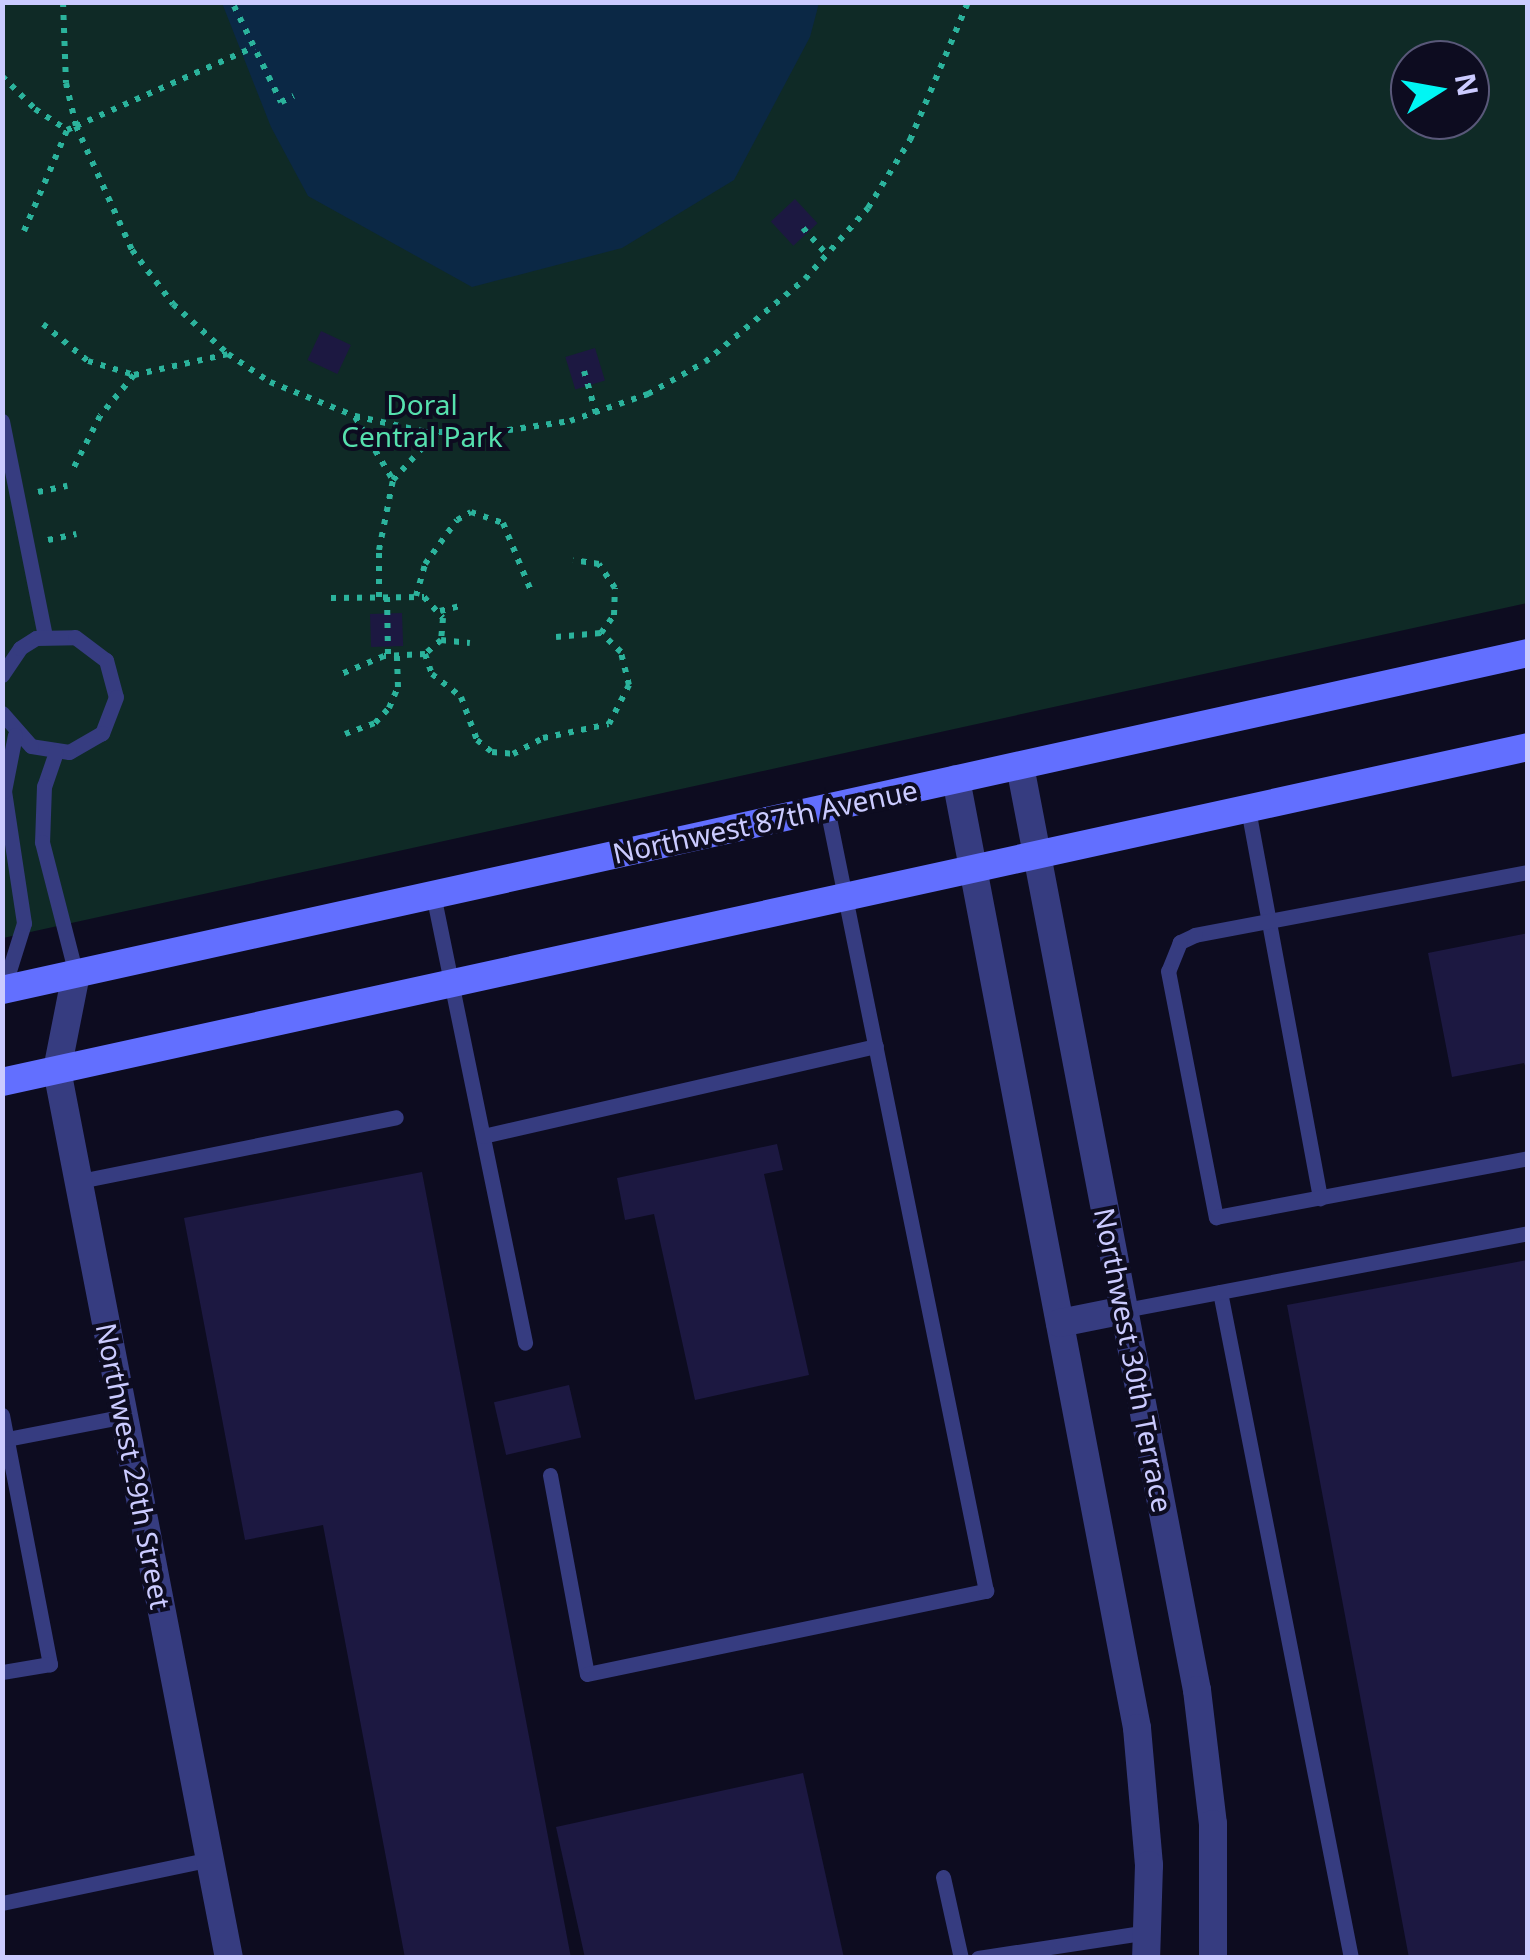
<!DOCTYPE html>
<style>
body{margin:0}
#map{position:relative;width:1530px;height:1960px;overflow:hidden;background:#0d0c20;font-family:"Noto Sans",sans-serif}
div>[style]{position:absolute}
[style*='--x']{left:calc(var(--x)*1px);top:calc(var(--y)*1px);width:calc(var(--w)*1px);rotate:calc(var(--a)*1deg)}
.green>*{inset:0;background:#0f2a26}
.water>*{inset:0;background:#0b2845}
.building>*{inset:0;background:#1c1841;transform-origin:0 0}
.path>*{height:6px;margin-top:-3px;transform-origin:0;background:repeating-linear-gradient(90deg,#2bb39c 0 5px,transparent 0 13px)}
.service>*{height:15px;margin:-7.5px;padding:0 7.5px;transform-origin:7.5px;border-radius:7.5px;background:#363c80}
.minor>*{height:28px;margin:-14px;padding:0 14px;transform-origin:14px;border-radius:14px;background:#363c80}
.tertiary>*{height:28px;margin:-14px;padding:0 14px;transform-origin:14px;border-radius:14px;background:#363c80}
.secondary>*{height:28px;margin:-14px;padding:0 14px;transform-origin:14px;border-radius:14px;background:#626fff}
span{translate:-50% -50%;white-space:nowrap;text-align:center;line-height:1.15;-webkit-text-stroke:8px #0d0c20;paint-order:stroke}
.park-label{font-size:28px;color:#56e0ae}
.street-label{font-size:28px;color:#cbcbff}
.frame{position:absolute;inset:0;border:5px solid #cbcbff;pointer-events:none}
.north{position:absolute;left:1390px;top:40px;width:100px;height:100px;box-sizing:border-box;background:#0d0c20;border:2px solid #595879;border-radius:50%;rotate:79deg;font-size:28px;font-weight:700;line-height:40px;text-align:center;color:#cbcbff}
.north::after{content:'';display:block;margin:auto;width:35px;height:45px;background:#00f6f4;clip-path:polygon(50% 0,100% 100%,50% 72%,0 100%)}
</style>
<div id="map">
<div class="green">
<div style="clip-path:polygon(evenodd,2px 3px,1527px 3px,1527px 603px,3px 938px,2px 3px,1410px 60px,1470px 60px,1470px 120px,1410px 120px,1410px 60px)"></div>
</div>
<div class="water">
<div style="clip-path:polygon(222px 3px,222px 2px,819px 3px,810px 37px,734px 180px,622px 248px,472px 287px,308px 196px,271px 127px)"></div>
</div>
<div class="building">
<div style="left:795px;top:199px;width:33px;height:33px;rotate:47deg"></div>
<div style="left:321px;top:331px;width:33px;height:32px;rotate:25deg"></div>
<div style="left:595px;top:348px;width:34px;height:31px;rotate:73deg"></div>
<div style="left:402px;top:613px;width:33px;height:32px;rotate:88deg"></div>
<div style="clip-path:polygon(1528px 933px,1528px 1074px,1524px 1063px,1452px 1077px,1428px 953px)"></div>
<div style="clip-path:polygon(777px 1144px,783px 1170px,764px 1174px,809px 1375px,695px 1400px,654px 1214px,625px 1220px,617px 1178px)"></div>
<div style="clip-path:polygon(422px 1172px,571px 1958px,405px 1958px,323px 1525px,245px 1540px,184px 1218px)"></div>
<div style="clip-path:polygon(1528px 1260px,1528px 1958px,1409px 1958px,1287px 1305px)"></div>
<div style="left:569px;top:1385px;width:54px;height:77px;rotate:77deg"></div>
<div style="clip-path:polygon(803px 1773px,844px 1958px,585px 1958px,556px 1827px)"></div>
</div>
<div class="path">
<div style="--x:63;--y:2;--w:81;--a:87.9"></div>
<div style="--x:66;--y:83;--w:44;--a:76.9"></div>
<div style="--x:76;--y:126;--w:195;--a:-23.9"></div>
<div style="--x:234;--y:6;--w:107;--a:63.9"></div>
<div style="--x:281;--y:102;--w:14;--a:-25"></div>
<div style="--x:2;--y:76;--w:47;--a:45"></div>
<div style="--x:35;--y:109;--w:38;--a:33"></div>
<div style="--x:67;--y:130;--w:10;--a:-24"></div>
<div style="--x:76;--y:126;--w:136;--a:65.7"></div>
<div style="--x:132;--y:250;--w:68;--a:52.8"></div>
<div style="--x:173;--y:304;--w:74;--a:42.3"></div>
<div style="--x:228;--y:354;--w:50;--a:33.7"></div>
<div style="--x:270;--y:382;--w:92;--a:21.8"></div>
<div style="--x:355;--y:416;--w:73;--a:12.7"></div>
<div style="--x:426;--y:432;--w:69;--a:0"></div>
<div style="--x:495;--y:432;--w:76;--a:-8.3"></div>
<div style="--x:570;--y:421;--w:83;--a:-19.1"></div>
<div style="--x:648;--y:394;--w:65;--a:-29.3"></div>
<div style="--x:705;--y:362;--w:130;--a:-39.7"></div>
<div style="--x:805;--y:279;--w:95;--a:-48.4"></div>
<div style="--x:868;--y:208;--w:80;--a:-58.3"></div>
<div style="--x:910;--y:140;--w:150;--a:-67.2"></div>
<div style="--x:803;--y:228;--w:38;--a:48"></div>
<div style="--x:24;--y:231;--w:110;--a:-66.9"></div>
<div style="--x:43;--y:324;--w:58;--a:39.4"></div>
<div style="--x:88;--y:361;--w:48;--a:16.9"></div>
<div style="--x:134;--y:375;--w:53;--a:129.7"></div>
<div style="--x:100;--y:416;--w:62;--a:117"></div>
<div style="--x:584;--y:371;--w:44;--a:74.1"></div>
<div style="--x:134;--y:375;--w:96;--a:-12.6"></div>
<div style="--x:355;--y:417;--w:74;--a:58.9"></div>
<div style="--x:393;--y:480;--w:65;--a:-47.5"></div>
<div style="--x:38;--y:492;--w:30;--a:-12"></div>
<div style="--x:48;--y:540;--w:29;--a:-12"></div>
<div style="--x:416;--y:596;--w:33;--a:-74"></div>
<div style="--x:425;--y:564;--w:54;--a:-54"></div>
<div style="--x:457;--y:520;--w:16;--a:-30"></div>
<div style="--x:471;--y:512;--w:34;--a:19"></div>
<div style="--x:503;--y:523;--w:74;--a:67.6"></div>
<div style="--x:379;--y:597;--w:47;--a:-90"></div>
<div style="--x:379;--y:550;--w:71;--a:-78.7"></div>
<div style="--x:387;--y:597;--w:59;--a:89"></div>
<div style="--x:331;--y:598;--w:93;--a:-0.6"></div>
<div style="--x:424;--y:597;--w:28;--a:48"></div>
<div style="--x:443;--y:618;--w:22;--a:95"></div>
<div style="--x:441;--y:640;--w:21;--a:139"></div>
<div style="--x:425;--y:654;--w:41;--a:177.2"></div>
<div style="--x:384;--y:656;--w:49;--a:157.1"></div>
<div style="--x:440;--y:611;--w:25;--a:-14"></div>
<div style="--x:556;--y:637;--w:45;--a:-5.1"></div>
<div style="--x:441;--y:640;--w:29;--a:6"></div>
<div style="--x:425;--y:654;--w:21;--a:71"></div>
<div style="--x:432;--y:674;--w:37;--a:38"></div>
<div style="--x:461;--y:697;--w:46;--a:69.6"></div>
<div style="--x:477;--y:740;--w:19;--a:39"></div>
<div style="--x:492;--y:752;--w:21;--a:5"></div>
<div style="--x:513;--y:754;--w:34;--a:-28"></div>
<div style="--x:543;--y:738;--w:67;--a:-12"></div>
<div style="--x:609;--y:724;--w:44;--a:-62.9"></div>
<div style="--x:629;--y:685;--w:34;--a:-104"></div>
<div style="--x:621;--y:652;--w:28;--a:-136"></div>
<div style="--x:601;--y:633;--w:22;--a:-54"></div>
<div style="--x:614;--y:615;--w:27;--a:-88"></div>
<div style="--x:615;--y:588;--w:29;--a:-124"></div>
<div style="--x:599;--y:564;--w:26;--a:-171"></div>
<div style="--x:345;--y:734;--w:32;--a:-20"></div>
<div style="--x:375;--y:723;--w:21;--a:-47"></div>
<div style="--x:389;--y:708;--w:23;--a:-67"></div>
<div style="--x:398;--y:687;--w:31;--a:-92"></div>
</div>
<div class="service">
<div style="--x:2;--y:421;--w:219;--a:78.7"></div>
<div style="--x:2;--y:675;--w:32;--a:-56"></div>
<div style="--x:20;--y:648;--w:19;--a:-32"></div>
<div style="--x:36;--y:638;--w:39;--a:-1"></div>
<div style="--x:75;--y:637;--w:39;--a:37"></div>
<div style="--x:106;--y:660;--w:38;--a:75"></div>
<div style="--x:116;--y:697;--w:39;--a:111"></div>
<div style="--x:102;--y:733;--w:38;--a:150"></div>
<div style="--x:69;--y:752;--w:38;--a:-171"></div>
<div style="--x:31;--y:746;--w:44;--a:-131.3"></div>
<div style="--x:56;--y:752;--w:36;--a:109"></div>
<div style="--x:44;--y:786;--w:56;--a:92"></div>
<div style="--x:42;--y:842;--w:136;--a:75.6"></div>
<div style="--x:1248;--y:809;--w:396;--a:79.5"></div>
<div style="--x:1528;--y:872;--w:339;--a:169.3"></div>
<div style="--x:1195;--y:935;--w:17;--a:155"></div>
<div style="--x:1180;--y:942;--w:31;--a:112"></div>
<div style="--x:1168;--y:971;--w:251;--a:79"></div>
<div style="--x:1216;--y:1217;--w:318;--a:-10.7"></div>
<div style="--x:433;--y:894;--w:458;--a:78.4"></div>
<div style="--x:3;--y:990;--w:70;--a:-72.6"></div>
<div style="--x:24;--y:923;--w:134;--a:-98.6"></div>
<div style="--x:4;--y:791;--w:57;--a:-78.9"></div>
<div style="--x:483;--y:1136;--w:403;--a:-12.9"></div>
<div style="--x:80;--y:1181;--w:322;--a:-11.4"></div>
<div style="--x:1220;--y:1292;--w:679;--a:78.87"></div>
<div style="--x:1125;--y:1310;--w:410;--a:-10.8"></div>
<div style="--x:2;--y:1415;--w:254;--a:79.1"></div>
<div style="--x:50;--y:1664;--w:49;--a:170.5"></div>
<div style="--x:7;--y:1439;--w:120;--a:-11"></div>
<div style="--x:550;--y:1475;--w:202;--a:79.5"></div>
<div style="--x:587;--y:1674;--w:408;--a:-11.8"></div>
<div style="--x:986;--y:1591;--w:799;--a:-101.48"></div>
<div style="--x:943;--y:1877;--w:83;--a:77.5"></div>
<div style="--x:2;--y:1903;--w:213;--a:-11.9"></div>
<div style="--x:978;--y:1958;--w:172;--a:-8.7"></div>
</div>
<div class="minor">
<div style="--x:76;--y:974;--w:98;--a:101.2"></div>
<div style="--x:57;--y:1070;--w:905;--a:79.04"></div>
</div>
<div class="tertiary">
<div style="--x:1020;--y:766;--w:941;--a:79.16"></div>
<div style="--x:1197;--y:1690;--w:135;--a:83.2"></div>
<div style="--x:1213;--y:1824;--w:134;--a:90"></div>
<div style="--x:956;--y:779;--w:966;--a:79.2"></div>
<div style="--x:1137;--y:1728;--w:138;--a:85"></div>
<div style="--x:1149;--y:1865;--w:93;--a:91.8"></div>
<div style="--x:1060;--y:1323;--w:66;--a:-11.3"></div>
</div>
<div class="secondary">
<div style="--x:2;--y:990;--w:1563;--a:-12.45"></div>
<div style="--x:2;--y:1082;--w:1562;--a:-12.38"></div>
</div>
<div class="park-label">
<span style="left:422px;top:420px">Doral<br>Central Park</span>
</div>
<div class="street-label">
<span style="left:765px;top:821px;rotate:-12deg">Northwest 87th Avenue</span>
<span style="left:1134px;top:1360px;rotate:79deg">Northwest 30th Terrace</span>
<span style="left:134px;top:1466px;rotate:79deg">Northwest 29th Street</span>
</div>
<div class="frame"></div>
<div class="north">N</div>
</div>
